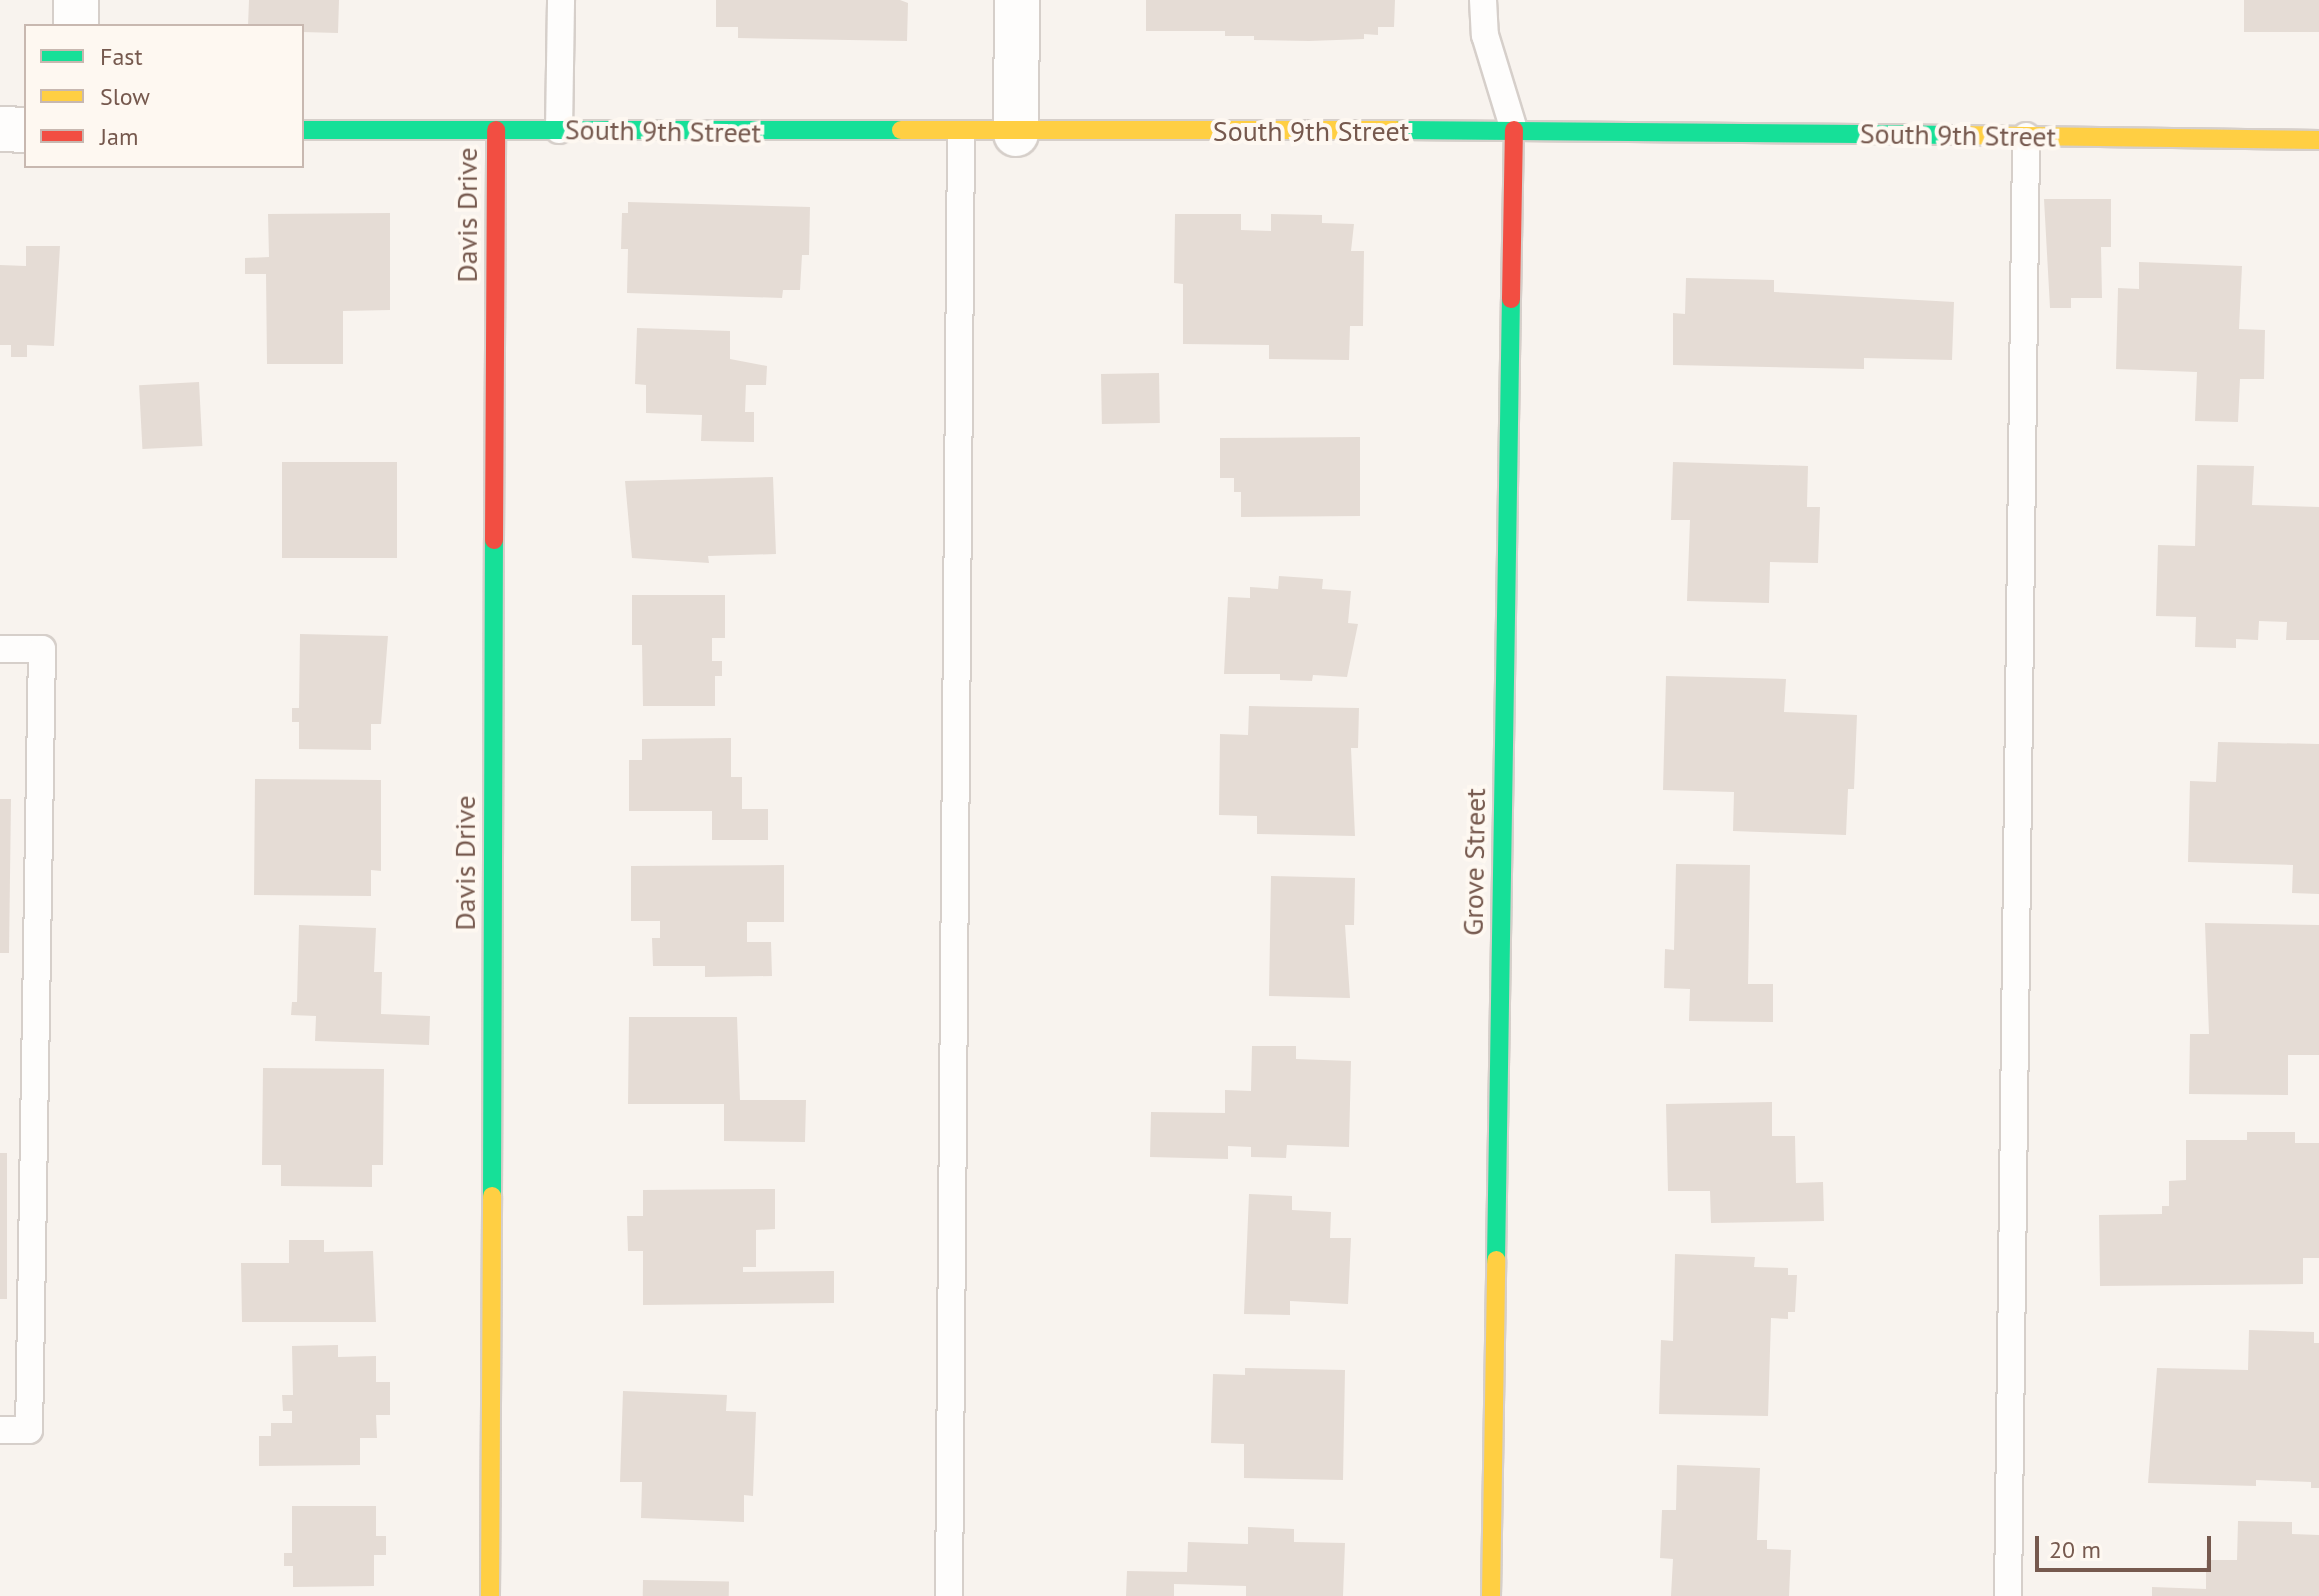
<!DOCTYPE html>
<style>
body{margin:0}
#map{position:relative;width:2319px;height:1596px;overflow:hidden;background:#f8f3ee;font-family:"PT Sans",sans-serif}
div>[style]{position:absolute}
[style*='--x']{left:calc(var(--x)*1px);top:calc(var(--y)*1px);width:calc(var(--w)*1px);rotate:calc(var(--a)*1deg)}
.building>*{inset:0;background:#e5dcd5;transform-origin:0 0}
.roads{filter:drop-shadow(2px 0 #d6cfca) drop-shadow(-2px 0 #d6cfca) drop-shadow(0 2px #d6cfca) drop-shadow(0 -2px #d6cfca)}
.lane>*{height:26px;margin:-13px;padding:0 13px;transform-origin:13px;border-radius:13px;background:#fefdfc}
.street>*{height:44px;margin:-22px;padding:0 22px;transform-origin:22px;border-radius:22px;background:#fefdfc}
.fast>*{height:18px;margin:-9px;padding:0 9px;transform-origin:9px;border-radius:9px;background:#16e098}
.slow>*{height:18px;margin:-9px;padding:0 9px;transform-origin:9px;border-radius:9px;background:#ffcf43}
.jam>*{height:18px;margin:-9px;padding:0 9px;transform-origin:9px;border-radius:9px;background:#f24e42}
span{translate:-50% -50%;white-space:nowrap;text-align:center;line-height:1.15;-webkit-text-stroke:8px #fef8f1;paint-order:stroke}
.street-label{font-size:28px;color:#76594e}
.legend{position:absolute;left:24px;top:24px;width:280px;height:144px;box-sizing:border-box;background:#fef8f1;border:2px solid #c8b8b0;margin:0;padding:10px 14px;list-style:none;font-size:24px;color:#76594e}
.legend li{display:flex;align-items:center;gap:16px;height:40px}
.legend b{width:40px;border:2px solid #c8b8b0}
.scale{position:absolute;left:2035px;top:1536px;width:176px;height:36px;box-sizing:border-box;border:4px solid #76594e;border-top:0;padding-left:10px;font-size:24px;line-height:28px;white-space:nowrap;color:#76594e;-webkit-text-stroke:6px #fef8f1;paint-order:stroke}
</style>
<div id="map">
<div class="building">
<div style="clip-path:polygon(249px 0,339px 0,338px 33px,302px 32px,302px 26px,248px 26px)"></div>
<div style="clip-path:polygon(716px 0,900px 0,908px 3px,907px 41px,738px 38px,738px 27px,716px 27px)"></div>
<div style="clip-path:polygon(1146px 0,1395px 0,1394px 27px,1378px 27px,1378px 35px,1364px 34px,1364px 39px,1309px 41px,1254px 40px,1254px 36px,1225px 36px,1225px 31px,1146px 31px)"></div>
<div style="left:2244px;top:0;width:75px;height:32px"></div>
<div style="clip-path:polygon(2044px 199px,2111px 199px,2111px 247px,2101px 247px,2102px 298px,2071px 298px,2071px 308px,2050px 308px)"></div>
<div style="clip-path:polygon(628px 202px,810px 207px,809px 255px,802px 255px,800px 290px,783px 290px,782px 298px,627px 293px,628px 249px,621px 249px,622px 213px,628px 213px)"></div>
<div style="clip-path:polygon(390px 213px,390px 310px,343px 311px,343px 364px,267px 364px,266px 274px,245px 274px,245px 258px,269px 257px,268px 214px)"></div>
<div style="clip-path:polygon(1175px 214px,1241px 214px,1241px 230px,1271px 231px,1271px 214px,1322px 215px,1322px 223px,1354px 224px,1351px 251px,1364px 251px,1363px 326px,1350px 326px,1349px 360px,1269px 359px,1269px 345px,1183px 344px,1183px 284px,1174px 283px)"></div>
<div style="clip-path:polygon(26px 246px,60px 246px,54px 346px,27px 345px,27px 357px,11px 357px,11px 345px,0 345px,0 265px,26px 266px)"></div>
<div style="clip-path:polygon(2139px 262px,2242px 266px,2239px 329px,2265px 330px,2264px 379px,2240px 379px,2238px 422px,2195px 421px,2197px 372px,2116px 369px,2118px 288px,2139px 289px)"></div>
<div style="clip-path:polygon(1686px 278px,1774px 280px,1774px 292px,1954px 302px,1952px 360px,1864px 358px,1864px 369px,1673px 365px,1673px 313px,1685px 314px)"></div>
<div style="clip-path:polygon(637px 328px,730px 331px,730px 359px,767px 366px,766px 385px,746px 385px,745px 412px,754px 412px,754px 442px,701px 441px,702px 415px,646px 413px,646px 385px,635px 384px)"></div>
<div style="left:1159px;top:373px;width:50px;height:58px;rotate:89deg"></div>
<div style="left:199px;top:382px;width:64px;height:60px;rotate:87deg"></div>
<div style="clip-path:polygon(1360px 437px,1360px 516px,1241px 517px,1241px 492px,1234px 492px,1234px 478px,1220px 478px,1220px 438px)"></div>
<div style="left:282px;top:462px;width:115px;height:96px"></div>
<div style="clip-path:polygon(1673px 462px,1808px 466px,1807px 507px,1820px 507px,1818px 563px,1770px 562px,1769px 603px,1687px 601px,1690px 520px,1671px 520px)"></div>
<div style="clip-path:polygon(2197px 465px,2254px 466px,2252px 505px,2319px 507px,2319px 640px,2286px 640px,2287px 622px,2259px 621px,2258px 640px,2236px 639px,2236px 648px,2195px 647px,2196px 617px,2156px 616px,2158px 545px,2195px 546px)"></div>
<div style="clip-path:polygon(773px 477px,776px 554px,708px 556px,709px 563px,632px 558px,625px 481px)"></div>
<div style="clip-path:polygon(1279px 576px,1323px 579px,1322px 589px,1351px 591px,1348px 623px,1358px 624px,1347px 677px,1313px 675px,1312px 681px,1280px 680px,1280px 674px,1224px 674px,1228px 597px,1250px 598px,1250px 587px,1278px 589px)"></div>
<div style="clip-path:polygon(632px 595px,725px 595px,725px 638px,712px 638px,712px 661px,722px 661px,722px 676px,715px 676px,715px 706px,643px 706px,642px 645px,632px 645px)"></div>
<div style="clip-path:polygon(300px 634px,388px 636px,381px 724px,371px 724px,371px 750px,299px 749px,299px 722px,292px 722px,292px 708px,299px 708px)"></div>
<div style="clip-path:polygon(1666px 676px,1786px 679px,1784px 712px,1857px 715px,1854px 789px,1848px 789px,1846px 835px,1733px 831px,1734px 792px,1663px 790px)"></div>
<div style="clip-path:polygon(1249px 706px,1359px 708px,1358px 748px,1351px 748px,1355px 836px,1257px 834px,1257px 816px,1219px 815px,1220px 734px,1248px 735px)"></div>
<div style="clip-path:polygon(731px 738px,731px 777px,742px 777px,742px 809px,768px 809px,768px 840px,712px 840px,712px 811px,629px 811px,629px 760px,642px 760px,642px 739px)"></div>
<div style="clip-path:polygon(2218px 742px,2319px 744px,2319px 894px,2292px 893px,2293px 865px,2188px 862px,2190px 781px,2216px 782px)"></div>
<div style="clip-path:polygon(255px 779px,381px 780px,381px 871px,371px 870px,371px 896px,254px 895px)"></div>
<div style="clip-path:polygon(0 799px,11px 799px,9px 953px,0 953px)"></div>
<div style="clip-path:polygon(1676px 864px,1750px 865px,1748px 984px,1773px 984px,1773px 1022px,1689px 1021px,1690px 989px,1664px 988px,1665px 949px,1674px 950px)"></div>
<div style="clip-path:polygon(784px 865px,784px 922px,747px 922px,747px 942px,771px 942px,772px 976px,705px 977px,705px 966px,653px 966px,652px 938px,660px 938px,660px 921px,631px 921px,631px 866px)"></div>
<div style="clip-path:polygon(1271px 876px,1355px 878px,1354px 925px,1345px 925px,1350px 998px,1269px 996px)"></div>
<div style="clip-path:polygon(2205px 923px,2319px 925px,2319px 1055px,2288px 1055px,2288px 1095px,2189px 1094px,2190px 1034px,2209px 1034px)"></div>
<div style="clip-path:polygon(299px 925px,376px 928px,374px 972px,382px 972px,381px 1014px,430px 1016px,429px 1045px,315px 1041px,316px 1016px,291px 1015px,292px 1002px,297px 1002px)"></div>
<div style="clip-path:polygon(629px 1017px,737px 1017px,740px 1100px,806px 1100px,805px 1142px,724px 1141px,724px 1104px,628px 1104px)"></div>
<div style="clip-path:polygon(1252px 1046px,1296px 1046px,1296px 1059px,1351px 1061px,1349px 1147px,1287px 1145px,1286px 1158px,1251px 1157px,1251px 1147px,1228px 1146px,1228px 1159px,1150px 1157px,1151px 1112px,1225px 1113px,1225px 1090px,1251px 1091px)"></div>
<div style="clip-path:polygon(263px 1068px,384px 1069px,383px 1165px,372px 1165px,372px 1187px,281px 1186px,281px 1165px,262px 1165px)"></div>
<div style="clip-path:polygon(1772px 1102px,1772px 1136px,1795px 1136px,1796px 1183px,1823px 1182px,1824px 1221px,1711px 1223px,1710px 1191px,1668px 1191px,1666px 1104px)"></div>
<div style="clip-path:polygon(2247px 1132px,2295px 1132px,2295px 1143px,2319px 1143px,2319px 1258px,2303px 1258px,2303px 1284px,2100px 1286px,2099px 1215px,2162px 1214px,2162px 1206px,2169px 1206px,2169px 1181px,2186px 1180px,2186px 1140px,2247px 1140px)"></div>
<div style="left:0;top:1153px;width:7px;height:146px"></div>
<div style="clip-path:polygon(775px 1189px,775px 1229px,756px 1230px,756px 1267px,743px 1267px,743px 1272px,834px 1271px,834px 1303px,643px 1305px,643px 1251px,628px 1251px,627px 1216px,643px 1216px,643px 1190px)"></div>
<div style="clip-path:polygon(1249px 1194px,1292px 1196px,1292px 1210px,1331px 1212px,1330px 1238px,1351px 1238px,1348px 1304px,1290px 1301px,1290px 1315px,1244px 1314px)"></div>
<div style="clip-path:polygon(289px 1240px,324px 1240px,324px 1252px,373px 1251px,376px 1322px,242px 1322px,241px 1263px,289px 1263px)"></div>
<div style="clip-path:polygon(1675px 1254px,1755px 1257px,1754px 1267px,1788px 1268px,1788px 1275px,1797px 1275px,1795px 1312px,1788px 1312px,1788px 1319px,1771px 1318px,1768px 1416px,1659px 1414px,1661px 1340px,1673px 1341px)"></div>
<div style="clip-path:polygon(2249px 1330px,2314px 1332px,2314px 1343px,2319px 1343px,2319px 1488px,2311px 1488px,2311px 1482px,2256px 1480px,2256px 1486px,2148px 1483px,2157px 1368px,2248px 1370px)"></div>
<div style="clip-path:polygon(338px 1345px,338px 1357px,376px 1356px,376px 1382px,390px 1382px,390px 1415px,376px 1415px,377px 1438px,360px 1438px,360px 1465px,259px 1466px,259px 1436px,271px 1436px,271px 1423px,292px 1423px,292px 1411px,283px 1411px,282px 1395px,293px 1395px,292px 1346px)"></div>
<div style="clip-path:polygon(1245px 1368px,1345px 1370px,1343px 1480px,1244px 1478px,1244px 1444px,1211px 1443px,1213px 1374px,1245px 1375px)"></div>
<div style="clip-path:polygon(623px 1391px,727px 1395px,726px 1411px,756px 1412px,753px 1496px,744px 1495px,744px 1522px,641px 1518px,642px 1482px,620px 1482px)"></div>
<div style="clip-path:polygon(1677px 1465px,1760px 1468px,1757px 1540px,1767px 1540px,1767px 1549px,1791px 1550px,1789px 1596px,1671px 1596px,1673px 1559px,1660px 1558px,1662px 1510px,1676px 1510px)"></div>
<div style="clip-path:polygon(292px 1506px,376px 1506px,376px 1536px,386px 1536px,386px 1555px,374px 1555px,374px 1586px,293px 1587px,293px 1566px,284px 1566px,284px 1553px,292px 1553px)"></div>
<div style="clip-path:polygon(2238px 1521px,2292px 1522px,2292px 1534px,2319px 1535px,2319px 1596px,2152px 1596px,2152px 1587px,2206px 1589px,2206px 1560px,2237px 1560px)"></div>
<div style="clip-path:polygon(1248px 1527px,1294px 1529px,1294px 1542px,1345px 1543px,1343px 1596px,1246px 1596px,1246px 1586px,1174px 1584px,1174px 1596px,1126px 1596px,1127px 1571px,1187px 1572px,1188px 1542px,1248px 1544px)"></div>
<div style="left:643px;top:1580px;width:86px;height:16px;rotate:1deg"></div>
</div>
<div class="roads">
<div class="lane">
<div style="--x:1483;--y:0;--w:35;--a:87"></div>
<div style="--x:1485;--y:35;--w:99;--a:73"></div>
<div style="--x:559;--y:130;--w:130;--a:-89.1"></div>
<div style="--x:0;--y:649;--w:42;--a:0"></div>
<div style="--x:42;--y:649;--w:781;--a:90.95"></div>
<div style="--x:29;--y:1430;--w:29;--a:180"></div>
<div style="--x:949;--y:1596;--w:1462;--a:-89.53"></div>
<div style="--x:2008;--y:1596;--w:1460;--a:-89.29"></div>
</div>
<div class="street">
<div style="--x:76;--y:26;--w:26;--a:-90"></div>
<div style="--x:0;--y:129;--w:26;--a:2"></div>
<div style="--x:1016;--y:134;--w:134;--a:-89.6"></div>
</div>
<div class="fast">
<div style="--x:302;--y:130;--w:599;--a:0"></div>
<div style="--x:1396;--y:130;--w:557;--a:0.51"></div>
<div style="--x:492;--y:1196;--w:656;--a:-89.83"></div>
<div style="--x:1496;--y:1260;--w:961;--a:-89.11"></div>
</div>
<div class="slow">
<div style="--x:901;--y:130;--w:495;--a:0"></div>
<div style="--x:1953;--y:135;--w:366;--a:0.8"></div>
<div style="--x:490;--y:1596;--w:400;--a:-89.7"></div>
<div style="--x:1491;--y:1596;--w:336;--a:-89.1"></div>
</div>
<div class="jam">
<div style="--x:1511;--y:299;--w:169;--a:-89"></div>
<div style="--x:494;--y:540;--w:410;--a:-89.7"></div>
</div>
</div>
<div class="street-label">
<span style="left:663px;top:131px;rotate:1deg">South 9th Street</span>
<span style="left:1311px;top:131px">South 9th Street</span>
<span style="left:1958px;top:135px;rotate:1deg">South 9th Street</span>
<span style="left:467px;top:215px;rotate:-90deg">Davis Drive</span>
<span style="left:1474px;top:862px;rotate:-89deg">Grove Street</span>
<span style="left:465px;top:863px;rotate:-90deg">Davis Drive</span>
</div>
<ul class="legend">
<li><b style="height:10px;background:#16e098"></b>Fast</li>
<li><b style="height:10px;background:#ffcf43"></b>Slow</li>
<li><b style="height:10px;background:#f24e42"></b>Jam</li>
</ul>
<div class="scale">20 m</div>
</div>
